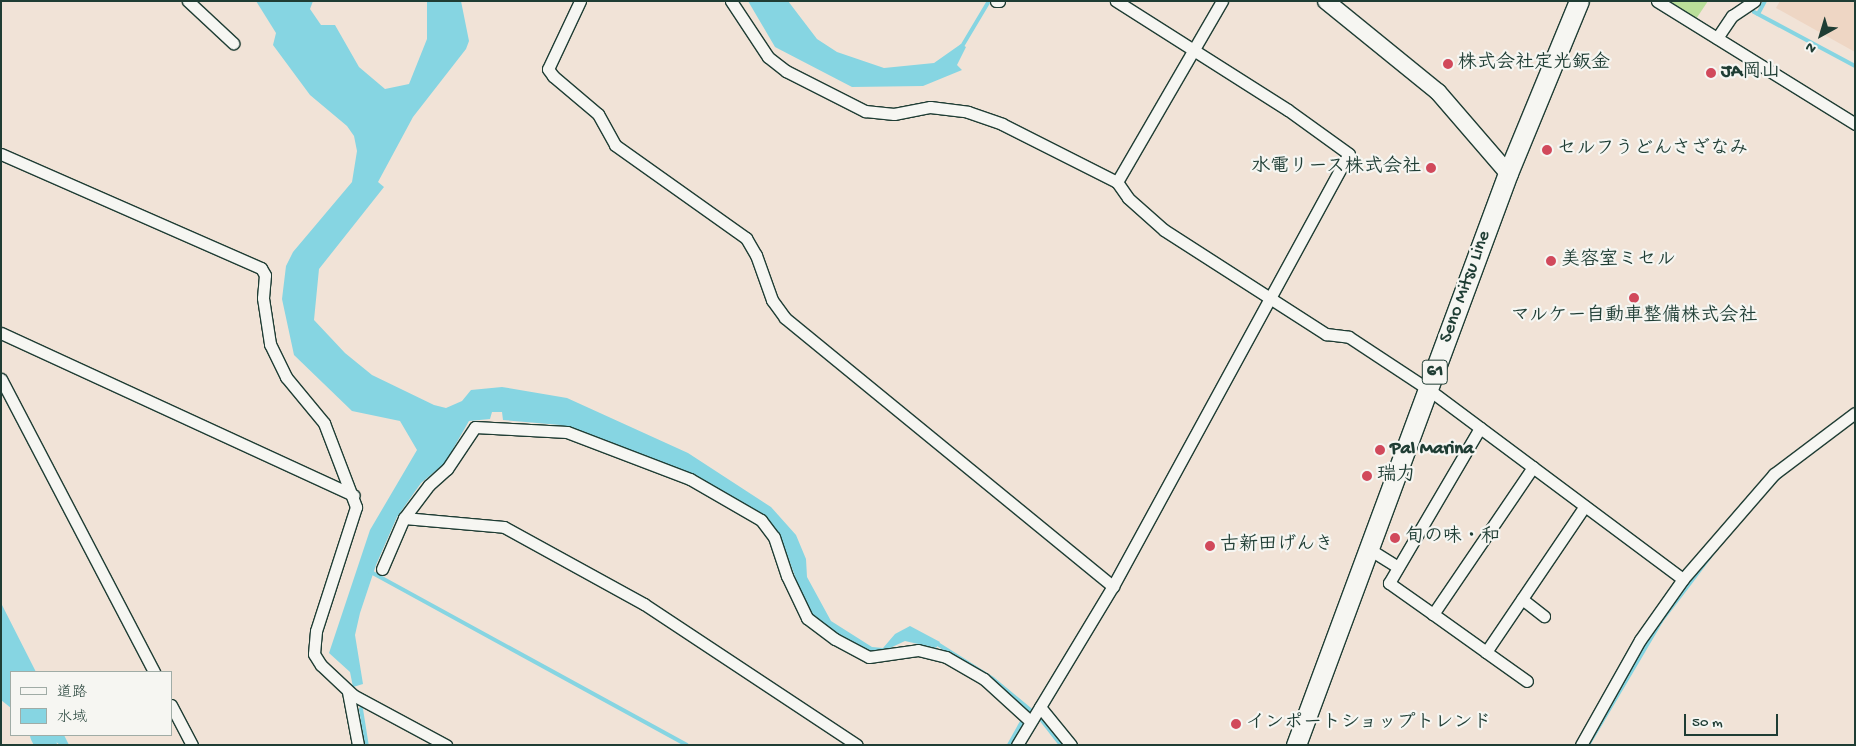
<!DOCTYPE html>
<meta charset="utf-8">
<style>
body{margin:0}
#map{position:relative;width:1856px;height:746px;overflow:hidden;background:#f1e3d7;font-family:"Gochi Hand","Klee One",sans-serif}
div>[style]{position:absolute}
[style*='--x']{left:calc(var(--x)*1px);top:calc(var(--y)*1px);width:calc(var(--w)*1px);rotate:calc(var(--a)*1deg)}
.built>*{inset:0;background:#eed6c4}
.green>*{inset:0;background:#badf9a}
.water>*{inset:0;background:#86d5e2}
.stream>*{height:4px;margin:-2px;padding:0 2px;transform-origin:2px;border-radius:2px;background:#86d5e2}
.river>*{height:22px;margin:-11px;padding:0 11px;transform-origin:11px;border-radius:11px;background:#86d5e2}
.roads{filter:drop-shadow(1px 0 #1f3d34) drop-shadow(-1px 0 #1f3d34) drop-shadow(0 1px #1f3d34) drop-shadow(0 -1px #1f3d34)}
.street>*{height:11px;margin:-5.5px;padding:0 5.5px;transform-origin:5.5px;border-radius:5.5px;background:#f6f6f2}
.secondary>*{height:16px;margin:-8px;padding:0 8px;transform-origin:8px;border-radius:8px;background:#f6f6f2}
.primary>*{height:19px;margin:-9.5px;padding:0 9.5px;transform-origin:9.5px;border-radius:9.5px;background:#f6f6f2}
.dots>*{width:14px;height:14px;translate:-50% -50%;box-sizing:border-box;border:2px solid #f6f6f2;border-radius:50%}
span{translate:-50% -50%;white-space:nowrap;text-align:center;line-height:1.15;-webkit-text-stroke:4.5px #f6f6f2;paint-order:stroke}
.shield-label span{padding:1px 4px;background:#f6f6f2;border:1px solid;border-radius:4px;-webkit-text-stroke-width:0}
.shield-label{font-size:18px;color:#1f3d34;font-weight:700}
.poi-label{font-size:19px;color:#1f3d34;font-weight:700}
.left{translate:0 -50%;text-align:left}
.right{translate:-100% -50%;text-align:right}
.street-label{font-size:19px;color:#1f3d34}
.frame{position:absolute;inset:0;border:2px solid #1f3d34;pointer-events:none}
.legend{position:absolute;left:10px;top:671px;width:162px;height:65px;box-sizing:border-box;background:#f6f6f2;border:1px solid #a0aca6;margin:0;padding:6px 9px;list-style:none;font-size:15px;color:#1f3d34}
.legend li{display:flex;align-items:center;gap:10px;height:25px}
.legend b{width:25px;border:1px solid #a0aca6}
.north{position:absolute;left:1796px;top:10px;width:50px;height:50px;-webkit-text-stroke:4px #f6f6f2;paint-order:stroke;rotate:219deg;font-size:14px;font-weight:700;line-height:20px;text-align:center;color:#1f3d34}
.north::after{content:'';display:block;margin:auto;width:18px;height:22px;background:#1f3d34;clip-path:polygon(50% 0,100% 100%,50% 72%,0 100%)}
.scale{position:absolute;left:1684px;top:714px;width:94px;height:22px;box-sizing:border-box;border:2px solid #1f3d34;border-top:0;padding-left:6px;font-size:15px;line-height:18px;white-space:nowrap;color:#1f3d34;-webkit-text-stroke:4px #f6f6f2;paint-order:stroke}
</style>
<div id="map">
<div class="built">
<div style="clip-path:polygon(1780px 1px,1855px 1px,1855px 52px,1776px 8px)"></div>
</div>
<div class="green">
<div style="clip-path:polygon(1665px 1px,1708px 1px,1696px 19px)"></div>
</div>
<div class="water">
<div style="clip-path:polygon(256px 1px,313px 1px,310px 9px,321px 25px,335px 25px,359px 67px,385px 89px,409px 84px,427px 39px,427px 1px,461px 1px,469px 41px,466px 49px,413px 117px,378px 182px,384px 187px,319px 269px,314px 320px,345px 353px,372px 375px,434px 405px,446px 408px,462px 401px,471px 390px,502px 387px,567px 398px,688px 453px,771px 507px,796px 535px,806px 559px,807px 577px,831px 621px,872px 647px,883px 648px,895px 634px,910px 626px,940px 642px,936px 648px,905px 641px,875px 655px,865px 652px,810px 617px,782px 541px,760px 512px,675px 469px,585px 433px,560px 425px,503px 420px,502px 412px,492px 412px,490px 419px,469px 421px,445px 463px,421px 483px,397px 517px,376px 565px,360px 613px,355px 635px,363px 684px,353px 687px,350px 672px,329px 653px,370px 530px,417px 450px,400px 421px,352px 411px,294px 355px,282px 299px,286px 266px,293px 252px,352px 182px,357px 151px,354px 136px,347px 126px,310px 95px,273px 45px,276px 33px)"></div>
<div style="clip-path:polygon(748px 1px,788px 1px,817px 39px,837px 52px,884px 68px,934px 63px,961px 44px,966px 47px,957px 65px,962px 70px,923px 86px,852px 87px,775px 47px)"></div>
<div style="clip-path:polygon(1px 603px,36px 672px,11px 672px,11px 708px,1px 700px)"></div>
<div style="clip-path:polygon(47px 735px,64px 735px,69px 745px,60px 745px)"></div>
</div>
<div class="stream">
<div style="--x:1754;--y:12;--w:115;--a:28.1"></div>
<div style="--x:1758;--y:14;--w:15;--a:-62"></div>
<div style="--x:961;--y:48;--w:55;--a:-59.2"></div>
<div style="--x:1771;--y:485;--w:23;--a:-45"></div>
<div style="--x:369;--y:571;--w:362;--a:28.7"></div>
<div style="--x:936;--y:643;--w:67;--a:32.3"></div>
<div style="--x:993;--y:679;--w:61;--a:39.7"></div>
<div style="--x:1040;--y:718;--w:34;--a:52"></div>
<div style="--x:361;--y:709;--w:36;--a:81"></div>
<div style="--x:1009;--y:745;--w:31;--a:-61"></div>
<div style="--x:1588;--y:745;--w:144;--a:-59.5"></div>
<div style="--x:1661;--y:621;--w:96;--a:-52.7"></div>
</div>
<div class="river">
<div style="--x:41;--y:735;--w:11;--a:63"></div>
</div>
<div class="roads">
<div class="street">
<div style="--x:188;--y:1;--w:62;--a:43"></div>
<div style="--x:580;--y:1;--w:75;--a:115.2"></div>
<div style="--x:548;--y:69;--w:9;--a:54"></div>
<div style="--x:553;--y:76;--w:59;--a:40.2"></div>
<div style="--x:598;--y:114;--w:35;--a:61"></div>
<div style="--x:615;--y:145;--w:161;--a:35.4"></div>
<div style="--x:746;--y:238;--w:20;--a:60"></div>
<div style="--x:756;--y:255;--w:48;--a:70.4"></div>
<div style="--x:772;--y:300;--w:22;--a:54"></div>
<div style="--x:785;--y:318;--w:424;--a:39.3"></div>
<div style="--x:731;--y:1;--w:67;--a:56.5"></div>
<div style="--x:768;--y:57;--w:23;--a:38"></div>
<div style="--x:786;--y:71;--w:89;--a:26.9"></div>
<div style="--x:865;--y:111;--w:29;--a:6"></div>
<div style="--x:894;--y:114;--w:37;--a:-11"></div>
<div style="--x:930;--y:107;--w:38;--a:7"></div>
<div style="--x:968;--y:112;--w:36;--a:19"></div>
<div style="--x:1002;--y:124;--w:129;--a:26.8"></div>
<div style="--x:1117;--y:182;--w:19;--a:55"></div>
<div style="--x:1128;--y:198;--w:48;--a:41.6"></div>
<div style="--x:1164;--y:230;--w:193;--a:32.7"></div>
<div style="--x:1326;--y:334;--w:23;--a:7"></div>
<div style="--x:1349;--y:337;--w:95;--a:33.4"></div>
<div style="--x:1428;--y:389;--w:318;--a:36.7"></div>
<div style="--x:996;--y:1;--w:3;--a:0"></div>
<div style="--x:1657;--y:1;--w:233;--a:31.8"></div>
<div style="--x:1717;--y:38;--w:27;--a:-56"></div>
<div style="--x:1732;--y:16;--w:27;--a:-34"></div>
<div style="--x:1;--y:154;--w:284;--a:23.7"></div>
<div style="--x:261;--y:268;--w:8;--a:60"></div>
<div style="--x:265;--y:275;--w:23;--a:95"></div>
<div style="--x:263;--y:298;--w:47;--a:81.3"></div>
<div style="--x:270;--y:344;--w:37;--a:64"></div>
<div style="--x:286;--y:377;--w:60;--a:50.4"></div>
<div style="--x:324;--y:423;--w:90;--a:69.1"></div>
<div style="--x:356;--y:507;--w:130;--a:107.9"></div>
<div style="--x:316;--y:631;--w:23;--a:95"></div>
<div style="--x:314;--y:654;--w:13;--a:58"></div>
<div style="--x:321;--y:665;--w:44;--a:43.2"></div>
<div style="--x:353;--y:695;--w:106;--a:28.3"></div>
<div style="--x:1117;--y:182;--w:209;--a:-59.9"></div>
<div style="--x:1;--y:333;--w:388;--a:24.7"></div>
<div style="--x:1;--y:379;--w:331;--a:62.4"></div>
<div style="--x:1533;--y:467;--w:178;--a:124.2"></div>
<div style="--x:1433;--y:614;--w:65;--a:35.6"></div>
<div style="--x:1486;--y:652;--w:176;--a:-55.9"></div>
<div style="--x:404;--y:518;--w:100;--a:5.1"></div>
<div style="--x:504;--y:527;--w:160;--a:28.8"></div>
<div style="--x:644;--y:604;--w:255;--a:33.5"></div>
<div style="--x:1369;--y:549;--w:34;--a:32"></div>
<div style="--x:382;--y:569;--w:56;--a:-66.7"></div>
<div style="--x:404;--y:518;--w:41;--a:-52.9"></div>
<div style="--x:429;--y:485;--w:24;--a:-42"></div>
<div style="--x:447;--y:469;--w:50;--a:-56.3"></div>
<div style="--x:475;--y:427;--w:92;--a:3.1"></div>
<div style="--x:567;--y:432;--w:132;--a:20.9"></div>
<div style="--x:690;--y:479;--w:82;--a:30"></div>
<div style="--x:761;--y:520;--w:21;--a:53"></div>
<div style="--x:774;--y:537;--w:41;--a:71.6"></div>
<div style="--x:787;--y:576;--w:47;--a:64.5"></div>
<div style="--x:807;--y:618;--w:35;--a:37"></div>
<div style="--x:835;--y:639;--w:38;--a:28"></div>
<div style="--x:869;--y:657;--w:49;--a:-8.1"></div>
<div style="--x:918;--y:650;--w:29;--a:14"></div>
<div style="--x:946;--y:657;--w:44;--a:30.1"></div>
<div style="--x:984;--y:679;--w:62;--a:42.4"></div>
<div style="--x:1522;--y:599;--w:28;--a:38"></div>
<div style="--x:1433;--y:614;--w:54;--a:-144.8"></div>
<div style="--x:1389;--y:583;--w:180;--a:-59.6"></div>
<div style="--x:1486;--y:652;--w:50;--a:35.3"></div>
<div style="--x:348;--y:692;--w:54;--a:79.3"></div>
<div style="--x:171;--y:705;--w:45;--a:62.3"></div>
<div style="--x:1040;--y:707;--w:49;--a:50.8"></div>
<div style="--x:1017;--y:745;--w:186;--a:-58.9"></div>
<div style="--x:1113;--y:586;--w:492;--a:-61.4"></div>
<div style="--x:1349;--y:154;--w:75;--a:-144.2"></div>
<div style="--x:1288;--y:110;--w:204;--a:-147.6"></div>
<div style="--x:1581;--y:745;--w:120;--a:-60.7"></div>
<div style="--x:1640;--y:640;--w:75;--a:-54.8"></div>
<div style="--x:1683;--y:579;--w:139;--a:-49.1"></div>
<div style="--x:1774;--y:474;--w:101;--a:-37"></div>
</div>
<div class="secondary">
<div style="--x:1326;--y:1;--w:144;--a:39.1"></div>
<div style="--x:1438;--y:92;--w:107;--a:49.2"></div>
</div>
<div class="primary">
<div style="--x:1296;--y:745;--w:610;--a:-69.66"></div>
<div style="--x:1508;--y:173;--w:186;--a:-67.6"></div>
</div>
</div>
<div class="dots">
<div style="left:1448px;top:64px;background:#d1495b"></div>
<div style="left:1711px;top:73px;background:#d1495b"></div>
<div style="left:1547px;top:150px;background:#d1495b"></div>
<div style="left:1431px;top:168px;background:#d1495b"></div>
<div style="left:1551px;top:261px;background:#d1495b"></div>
<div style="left:1634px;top:298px;background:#d1495b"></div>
<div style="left:1380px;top:450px;background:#d1495b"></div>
<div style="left:1367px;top:476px;background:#d1495b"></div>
<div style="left:1395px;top:538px;background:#d1495b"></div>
<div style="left:1210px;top:546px;background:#d1495b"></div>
<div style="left:1236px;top:724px;background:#d1495b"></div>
</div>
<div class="shield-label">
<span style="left:1435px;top:372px">61</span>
</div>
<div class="poi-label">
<span class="left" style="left:1458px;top:64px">株式会社定光鈑金</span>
<span class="left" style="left:1721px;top:73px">JA岡山</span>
<span class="left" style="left:1557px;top:150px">セルフうどんさざなみ</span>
<span class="right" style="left:1421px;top:168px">水電リース株式会社</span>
<span class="left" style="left:1561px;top:261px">美容室ミセル</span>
<span style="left:1634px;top:317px">マルケー自動車整備株式会社</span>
<span class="left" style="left:1390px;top:450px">Pal Marina</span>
<span class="left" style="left:1377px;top:476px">瑞力</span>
<span class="left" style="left:1405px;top:538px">旬の味・和</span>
<span class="left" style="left:1220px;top:546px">古新田げんき</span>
<span class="left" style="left:1246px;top:724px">インポートショップトレンド</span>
</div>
<div class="street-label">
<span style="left:1466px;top:287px;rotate:-70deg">Seno Mitsu Line</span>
</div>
<div class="frame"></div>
<ul class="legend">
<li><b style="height:6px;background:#f6f6f2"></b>道路</li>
<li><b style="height:14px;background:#86d5e2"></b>水域</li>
</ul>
<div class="north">N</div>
<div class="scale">50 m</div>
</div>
